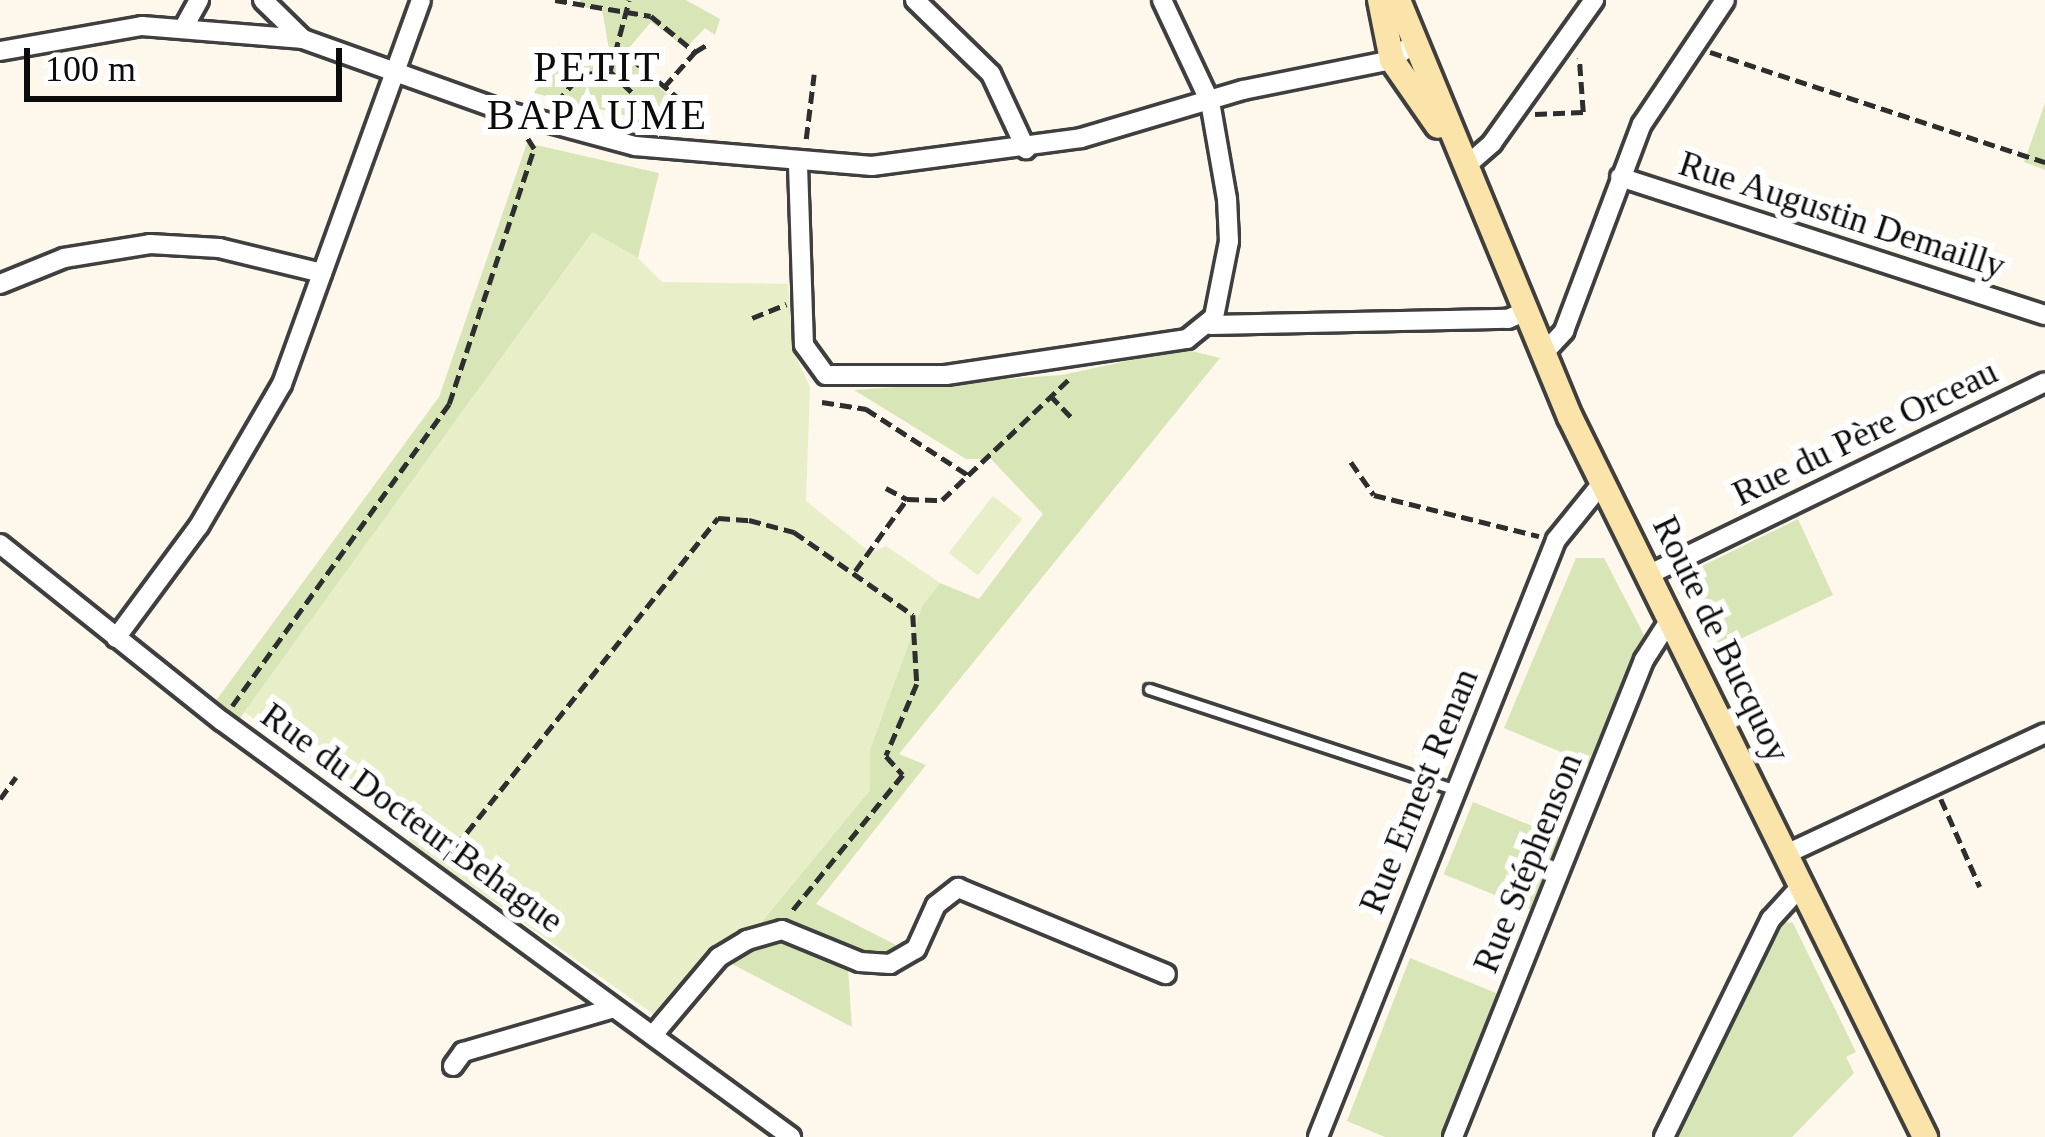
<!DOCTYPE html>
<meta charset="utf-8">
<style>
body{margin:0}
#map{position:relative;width:2045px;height:1137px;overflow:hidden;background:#fef7eb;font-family:"Times New Roman",serif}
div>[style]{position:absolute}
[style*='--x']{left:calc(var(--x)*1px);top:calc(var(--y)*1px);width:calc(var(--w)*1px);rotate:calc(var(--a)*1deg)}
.green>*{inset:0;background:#d8e6b7;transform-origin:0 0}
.pitch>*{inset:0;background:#e7eec8;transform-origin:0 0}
.path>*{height:4.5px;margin-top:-2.25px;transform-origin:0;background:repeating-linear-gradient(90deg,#2e2e2e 0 12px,transparent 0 18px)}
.roads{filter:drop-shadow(3px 0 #3f3f3f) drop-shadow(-3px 0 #3f3f3f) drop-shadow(0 3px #3f3f3f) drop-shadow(0 -3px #3f3f3f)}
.service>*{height:9px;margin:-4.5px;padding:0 4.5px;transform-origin:4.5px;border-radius:4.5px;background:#fff}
.minor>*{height:18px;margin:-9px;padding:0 9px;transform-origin:9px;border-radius:9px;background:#fff}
.secondary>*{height:24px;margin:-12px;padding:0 12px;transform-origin:12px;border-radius:12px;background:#fbe4a9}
span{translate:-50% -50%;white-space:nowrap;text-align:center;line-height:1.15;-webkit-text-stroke:12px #fff;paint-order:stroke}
.street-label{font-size:36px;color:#0c0c0c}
.quarter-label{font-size:42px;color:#0c0c0c;letter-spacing:3px}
.scale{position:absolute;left:24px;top:48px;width:318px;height:54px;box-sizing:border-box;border:6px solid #0c0c0c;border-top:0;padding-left:15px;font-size:36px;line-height:42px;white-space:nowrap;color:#0c0c0c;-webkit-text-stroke:9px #fff;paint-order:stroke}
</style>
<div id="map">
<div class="green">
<div style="clip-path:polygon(580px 0,686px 0,720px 19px,715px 35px,705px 28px,686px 48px,651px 22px,623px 55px,678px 104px,680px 129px,534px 93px,553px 60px,609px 49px,602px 9px,580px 7px)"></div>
<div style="clip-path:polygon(2045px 103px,2045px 170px,2024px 162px)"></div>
<div style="clip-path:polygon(527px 143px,659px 173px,638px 258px,592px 233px,233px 728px,209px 710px,439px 397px)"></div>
<div style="clip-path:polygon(1183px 349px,1220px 358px,899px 754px,926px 765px,816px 904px,896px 945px,871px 967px,848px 968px,852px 1027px,719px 957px,716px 948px,732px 933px,760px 924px,870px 790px,870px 749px,923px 604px,940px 583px,979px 599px,1043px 514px,991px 459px,966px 459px,854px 390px,1062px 375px)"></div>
<div style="clip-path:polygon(1798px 519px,1833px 595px,1717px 650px,1688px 592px,1702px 566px)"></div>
<div style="clip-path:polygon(1576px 558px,1604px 558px,1644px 635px,1592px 765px,1504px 728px)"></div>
<div style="left:1473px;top:802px;width:97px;height:78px;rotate:22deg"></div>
<div style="clip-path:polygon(1784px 922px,1793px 923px,1856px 1052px,1846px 1057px,1854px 1073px,1792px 1137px,1676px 1137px)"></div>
<div style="clip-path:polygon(1410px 958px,1501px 995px,1445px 1137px,1385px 1137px,1347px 1121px)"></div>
</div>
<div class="pitch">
<div style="clip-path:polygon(593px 232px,638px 258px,662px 282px,788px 284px,793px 350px,810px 387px,806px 501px,871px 553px,886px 546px,940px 583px,923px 605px,870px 749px,870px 790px,760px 924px,732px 933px,655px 1015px,408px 842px,416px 827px,244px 712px)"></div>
<div style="left:993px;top:496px;width:37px;height:72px;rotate:38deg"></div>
</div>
<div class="path">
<div style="--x:555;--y:0;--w:97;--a:9.5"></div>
<div style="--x:651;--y:16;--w:57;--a:39.3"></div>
<div style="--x:695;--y:52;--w:15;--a:-32"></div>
<div style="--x:617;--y:47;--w:77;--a:39.7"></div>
<div style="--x:1710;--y:52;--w:353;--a:18.2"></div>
<div style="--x:610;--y:71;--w:73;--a:-75"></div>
<div style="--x:664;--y:87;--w:47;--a:-48.5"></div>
<div style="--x:556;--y:103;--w:37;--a:-49"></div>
<div style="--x:580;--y:75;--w:30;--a:-8"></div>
<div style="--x:610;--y:71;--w:43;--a:44.1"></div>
<div style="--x:641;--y:101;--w:26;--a:94"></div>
<div style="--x:1535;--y:114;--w:48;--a:-2.4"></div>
<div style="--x:1583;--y:112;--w:54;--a:-94.2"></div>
<div style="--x:806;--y:139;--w:65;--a:-83"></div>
<div style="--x:752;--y:318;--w:37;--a:-22"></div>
<div style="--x:1050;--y:395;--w:33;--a:46"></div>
<div style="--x:822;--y:402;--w:45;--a:9"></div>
<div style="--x:866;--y:409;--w:121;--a:32.9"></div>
<div style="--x:1351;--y:462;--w:40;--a:55.1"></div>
<div style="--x:1374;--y:495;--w:170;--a:14"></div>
<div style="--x:886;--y:488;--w:24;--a:28"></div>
<div style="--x:907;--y:499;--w:35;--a:2"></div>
<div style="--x:942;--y:500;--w:180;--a:-43.6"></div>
<div style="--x:855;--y:571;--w:89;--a:-54.2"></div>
<div style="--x:232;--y:706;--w:372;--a:-54.3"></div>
<div style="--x:449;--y:404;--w:269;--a:-71.6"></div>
<div style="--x:534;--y:149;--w:13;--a:-122"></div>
<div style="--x:0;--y:799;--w:27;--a:-54"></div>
<div style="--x:1941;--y:799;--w:96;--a:66.1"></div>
<div style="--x:444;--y:861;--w:439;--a:-51.4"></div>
<div style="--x:718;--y:518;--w:31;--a:4"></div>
<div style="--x:749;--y:520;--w:47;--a:14.9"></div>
<div style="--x:794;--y:532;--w:145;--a:34.9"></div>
<div style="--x:913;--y:615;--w:69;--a:86.7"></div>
<div style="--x:917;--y:684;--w:78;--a:113.3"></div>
<div style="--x:886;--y:756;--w:25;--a:48"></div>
<div style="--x:903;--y:775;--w:179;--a:129.1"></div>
</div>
<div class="roads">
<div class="service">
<div style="--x:1149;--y:689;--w:323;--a:18.2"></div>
</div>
<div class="minor">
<div style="--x:263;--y:0;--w:56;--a:44.3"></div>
<div style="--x:915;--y:0;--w:106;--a:44.2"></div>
<div style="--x:991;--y:74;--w:83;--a:65"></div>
<div style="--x:184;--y:27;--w:31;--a:-61"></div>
<div style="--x:0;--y:51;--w:144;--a:-10"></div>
<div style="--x:142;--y:26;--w:162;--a:4.6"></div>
<div style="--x:303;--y:39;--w:207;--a:19.7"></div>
<div style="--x:498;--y:109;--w:142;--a:15.1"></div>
<div style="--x:635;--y:146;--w:238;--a:4.8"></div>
<div style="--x:872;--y:166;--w:211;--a:-7.6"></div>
<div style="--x:1081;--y:138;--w:169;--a:-16.5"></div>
<div style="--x:1243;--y:90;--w:152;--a:-11.4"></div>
<div style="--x:1392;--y:60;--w:28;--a:-38"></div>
<div style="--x:798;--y:165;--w:180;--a:88.1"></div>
<div style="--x:804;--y:345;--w:37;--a:54"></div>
<div style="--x:826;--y:375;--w:120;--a:0"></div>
<div style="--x:946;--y:375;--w:244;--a:-8.5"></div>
<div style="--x:1187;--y:339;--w:35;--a:-39"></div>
<div style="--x:1214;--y:317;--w:77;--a:-78.8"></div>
<div style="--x:1229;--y:241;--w:42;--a:-92.7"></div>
<div style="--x:1227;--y:199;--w:98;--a:-99.9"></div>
<div style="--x:1210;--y:102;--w:113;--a:-115.2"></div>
<div style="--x:1466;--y:166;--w:35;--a:-41"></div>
<div style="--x:1492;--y:143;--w:176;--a:-54.5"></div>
<div style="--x:1620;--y:177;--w:447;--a:18"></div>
<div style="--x:0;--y:284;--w:69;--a:-22.1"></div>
<div style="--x:64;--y:258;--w:87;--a:-9.2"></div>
<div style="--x:150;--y:244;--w:69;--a:3.3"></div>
<div style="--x:219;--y:248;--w:106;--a:13.6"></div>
<div style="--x:1211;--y:325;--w:297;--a:-1.2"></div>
<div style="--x:1508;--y:319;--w:17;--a:-24"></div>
<div style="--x:1542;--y:355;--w:33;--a:-47"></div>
<div style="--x:1564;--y:331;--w:221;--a:-69.4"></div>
<div style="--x:1642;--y:124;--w:149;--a:-56.2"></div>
<div style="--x:0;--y:544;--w:284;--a:38.6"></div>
<div style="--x:222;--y:721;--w:705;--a:36.17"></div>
<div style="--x:1648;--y:575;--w:441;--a:-25.9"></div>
<div style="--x:116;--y:638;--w:139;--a:-53.5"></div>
<div style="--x:199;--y:526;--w:164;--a:-59.7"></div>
<div style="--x:282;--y:384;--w:408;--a:-70.1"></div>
<div style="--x:1786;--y:854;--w:286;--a:-25"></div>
<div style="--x:653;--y:1035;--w:102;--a:-49.8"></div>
<div style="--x:719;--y:957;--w:33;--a:-31"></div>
<div style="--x:747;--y:940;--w:36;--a:-16"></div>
<div style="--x:782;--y:930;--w:84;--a:22.3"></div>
<div style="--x:860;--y:962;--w:30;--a:4"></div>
<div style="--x:890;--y:964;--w:30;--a:-30"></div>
<div style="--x:916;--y:949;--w:48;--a:-65.6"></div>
<div style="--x:936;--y:905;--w:28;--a:-38"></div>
<div style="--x:958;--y:888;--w:225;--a:22.5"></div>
<div style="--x:453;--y:1066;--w:17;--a:-54"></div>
<div style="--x:463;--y:1052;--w:157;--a:-16.2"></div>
<div style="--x:1318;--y:1137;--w:643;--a:-68.26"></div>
<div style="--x:1556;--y:540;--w:75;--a:-51"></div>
<div style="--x:1453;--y:1137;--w:514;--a:-68.18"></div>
<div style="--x:1644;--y:660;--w:50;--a:-57.3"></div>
<div style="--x:1664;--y:1137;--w:243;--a:-63.9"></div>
<div style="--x:1771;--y:919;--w:45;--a:-47.7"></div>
</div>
<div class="secondary">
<div style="--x:1380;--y:0;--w:61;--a:78.7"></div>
<div style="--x:1392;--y:60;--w:80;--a:55.1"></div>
<div style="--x:1398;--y:0;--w:451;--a:67.6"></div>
<div style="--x:1570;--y:417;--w:803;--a:63.75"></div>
</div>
</div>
<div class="street-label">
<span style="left:1842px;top:215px;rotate:18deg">Rue Augustin Demailly</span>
<span style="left:1865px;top:433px;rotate:-26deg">Rue du Père Orceau</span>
<span style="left:1721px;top:639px;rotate:64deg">Route de Bucquoy</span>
<span style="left:1419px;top:791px;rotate:-68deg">Rue Ernest Renan</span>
<span style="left:412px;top:818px;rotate:36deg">Rue du Docteur Behague</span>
<span style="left:1528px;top:863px;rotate:-68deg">Rue Stéphenson</span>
</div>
<div class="quarter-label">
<span style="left:598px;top:91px">PETIT<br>BAPAUME</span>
</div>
<div class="scale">100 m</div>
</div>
